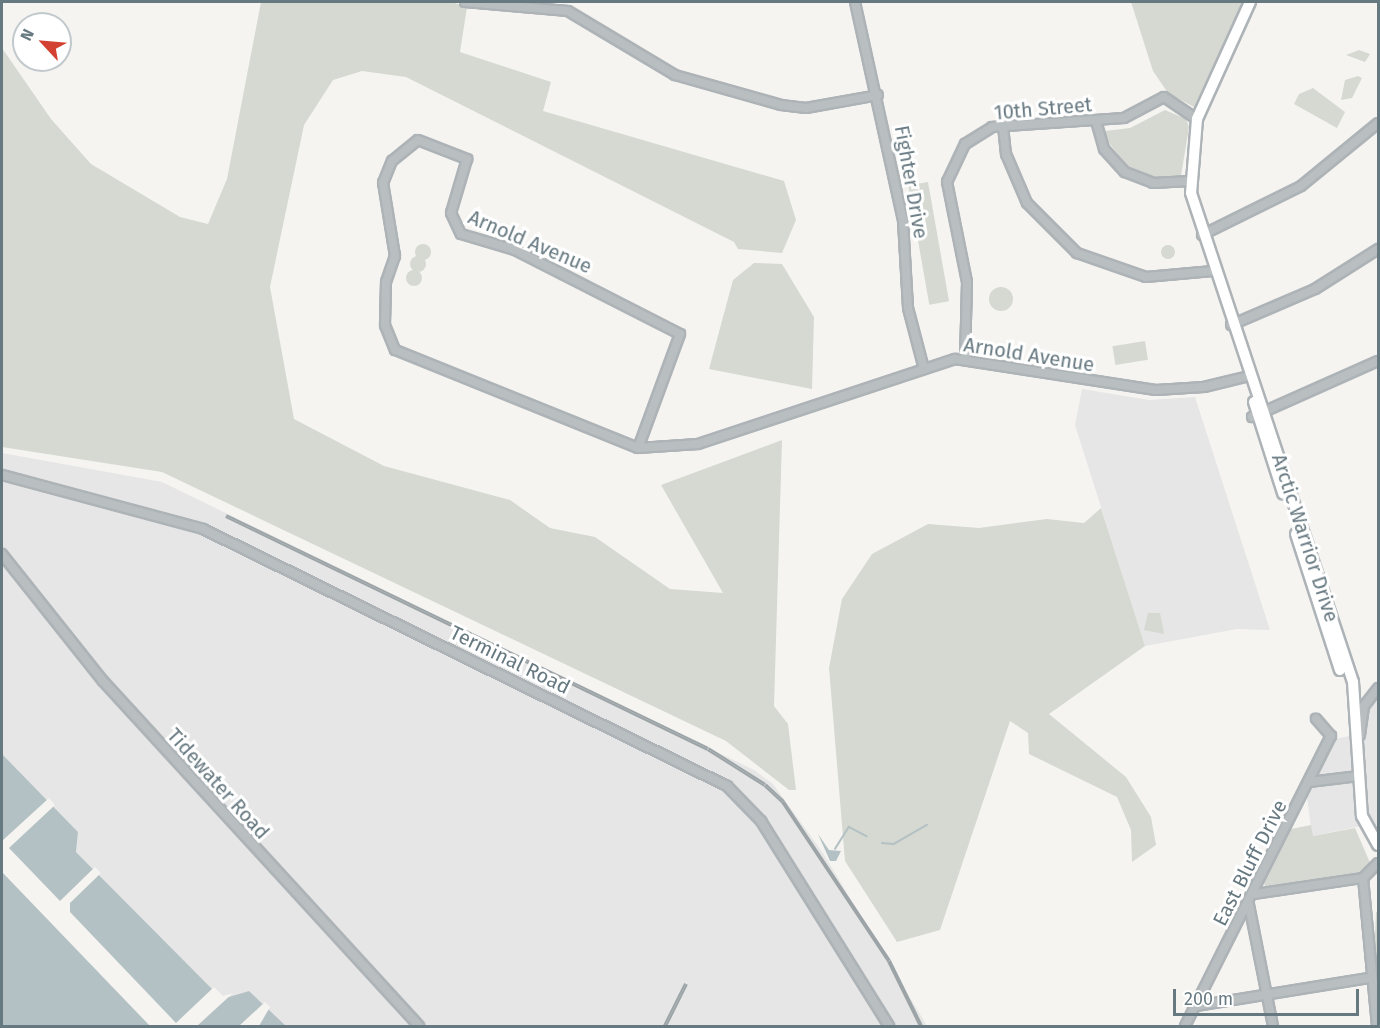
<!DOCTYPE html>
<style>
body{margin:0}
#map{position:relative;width:1380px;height:1028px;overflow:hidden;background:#f5f4f1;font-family:"Fira Sans",sans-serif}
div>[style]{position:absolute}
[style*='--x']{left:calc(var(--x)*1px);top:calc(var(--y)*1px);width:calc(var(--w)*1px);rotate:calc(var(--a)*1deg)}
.built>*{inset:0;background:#e5e6e5}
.green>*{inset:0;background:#d5d9d1;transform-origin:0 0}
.round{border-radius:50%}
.water>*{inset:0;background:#b4c1c4}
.pier>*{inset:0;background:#f5f4f1}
.stream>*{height:1.5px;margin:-0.75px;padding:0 0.75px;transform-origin:0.75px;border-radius:0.75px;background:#b4c1c4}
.roads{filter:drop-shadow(2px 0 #adb3b6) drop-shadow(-2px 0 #adb3b6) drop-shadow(0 2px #adb3b6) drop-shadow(0 -2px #adb3b6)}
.minor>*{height:8px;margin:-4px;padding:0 4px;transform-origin:4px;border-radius:4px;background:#b9bfc1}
.major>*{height:10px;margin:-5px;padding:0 5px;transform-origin:5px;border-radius:5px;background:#fff}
.rail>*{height:4px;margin-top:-2px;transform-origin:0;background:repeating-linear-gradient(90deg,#fff 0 4.5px,#9ca4a7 0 9px);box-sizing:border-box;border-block:2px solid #9ca4a7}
span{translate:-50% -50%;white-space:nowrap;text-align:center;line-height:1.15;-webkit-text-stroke:6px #fff;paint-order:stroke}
.street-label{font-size:20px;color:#667880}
.frame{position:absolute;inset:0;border:3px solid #667880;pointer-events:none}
.north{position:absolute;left:12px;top:12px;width:60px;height:60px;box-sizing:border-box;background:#fff;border:2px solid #c2c9cc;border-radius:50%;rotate:296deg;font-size:16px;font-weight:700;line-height:24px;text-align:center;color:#667880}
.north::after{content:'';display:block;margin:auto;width:21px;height:27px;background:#d34133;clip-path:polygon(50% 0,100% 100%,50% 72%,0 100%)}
.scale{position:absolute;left:1173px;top:989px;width:186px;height:27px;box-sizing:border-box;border:3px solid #667880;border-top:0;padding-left:8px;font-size:18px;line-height:21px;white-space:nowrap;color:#667880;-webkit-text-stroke:4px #fff;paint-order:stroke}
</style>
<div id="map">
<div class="built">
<div style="clip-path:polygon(1082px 389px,1149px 400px,1195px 397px,1270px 630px,1237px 629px,1145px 646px,1075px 425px)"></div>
<div style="clip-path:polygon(2px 453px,162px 482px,754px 770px,773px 784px,823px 853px,927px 1026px,286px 1026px,249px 991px,222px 999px,76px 852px,78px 832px,2px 754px)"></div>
<div style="clip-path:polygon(1378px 699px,1378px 833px,1371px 824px,1312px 836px,1307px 797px,1336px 739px,1367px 732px,1368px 709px)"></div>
</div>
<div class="green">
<div style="clip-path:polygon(261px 2px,452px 2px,467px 7px,460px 52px,551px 82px,543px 111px,784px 181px,796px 220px,782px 253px,738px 249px,734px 242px,406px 77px,362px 71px,333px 80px,304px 125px,270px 287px,294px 419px,384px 466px,510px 500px,550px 528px,595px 537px,670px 589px,723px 593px,661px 485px,782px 440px,774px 706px,788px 724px,796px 790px,789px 790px,726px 741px,162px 472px,2px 447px,2px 48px,51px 119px,91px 164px,180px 217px,208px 224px,227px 179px)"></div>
<div style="clip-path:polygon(1131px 2px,1242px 2px,1194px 107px,1168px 93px,1153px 71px)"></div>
<div style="clip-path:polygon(1359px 50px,1370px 54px,1365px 62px,1346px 55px)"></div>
<div style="clip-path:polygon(1358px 76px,1362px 78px,1352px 98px,1341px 100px,1345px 80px)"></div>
<div style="clip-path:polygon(1313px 88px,1345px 112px,1337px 128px,1294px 104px,1299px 94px)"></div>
<div style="clip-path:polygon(1165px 110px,1186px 119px,1189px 127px,1181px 176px,1168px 180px,1131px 170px,1105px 138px,1105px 131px,1130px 128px)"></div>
<div style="left:928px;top:182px;width:121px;height:20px;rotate:80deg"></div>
<div class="round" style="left:415px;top:244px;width:16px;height:16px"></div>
<div class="round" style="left:1161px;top:245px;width:14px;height:14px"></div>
<div class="round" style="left:410px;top:256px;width:16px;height:16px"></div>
<div style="clip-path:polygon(754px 263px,782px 264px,814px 317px,812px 389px,709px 369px,733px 280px)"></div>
<div class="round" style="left:406px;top:270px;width:16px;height:16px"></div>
<div class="round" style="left:989px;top:287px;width:24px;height:24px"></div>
<div style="left:1145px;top:341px;width:19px;height:33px;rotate:81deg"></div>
<div style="clip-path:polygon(1101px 508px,1145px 646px,1049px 714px,1126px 777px,1151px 817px,1156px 845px,1132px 862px,1131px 830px,1117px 797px,1029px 754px,1028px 733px,1010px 721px,940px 930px,897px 942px,845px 861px,829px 668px,842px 599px,872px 554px,928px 524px,979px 528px,1047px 519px,1084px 523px)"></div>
<div style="clip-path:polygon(1148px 613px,1160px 613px,1164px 634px,1144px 630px)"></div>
<div style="clip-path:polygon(1311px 825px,1313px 836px,1355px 828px,1371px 865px,1364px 872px,1266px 889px,1264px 883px,1291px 829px)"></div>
<div style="clip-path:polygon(1376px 912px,1378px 912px,1378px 995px,1375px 937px)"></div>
</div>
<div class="water">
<div style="clip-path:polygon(2px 754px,78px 832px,76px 852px,222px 999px,249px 991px,286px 1026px,2px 1026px)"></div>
<div style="clip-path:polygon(818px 834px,829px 850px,841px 851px,836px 861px,830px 861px)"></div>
</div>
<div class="pier">
<div style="clip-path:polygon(49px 798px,55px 805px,9px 848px,60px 901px,95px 867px,101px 873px,70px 903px,70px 912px,176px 1023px,214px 987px,223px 996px,233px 993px,197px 1026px,150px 1026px,2px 872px,2px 841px)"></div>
<div style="clip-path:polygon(265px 1002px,270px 1007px,259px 1026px,239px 1026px)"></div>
</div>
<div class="stream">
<div style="--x:882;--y:843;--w:12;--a:5"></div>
<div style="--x:894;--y:844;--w:38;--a:-30"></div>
<div style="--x:835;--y:849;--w:26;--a:-58"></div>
<div style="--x:849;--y:827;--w:20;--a:27"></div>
</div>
<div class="roads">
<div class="minor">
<div style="--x:465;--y:2;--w:103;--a:5"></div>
<div style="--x:568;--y:11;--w:125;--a:30.9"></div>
<div style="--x:675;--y:75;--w:110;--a:15.8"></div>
<div style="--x:781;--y:105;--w:25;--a:7"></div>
<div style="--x:806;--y:108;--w:73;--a:-10.2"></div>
<div style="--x:855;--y:2;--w:224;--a:77.6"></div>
<div style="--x:903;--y:221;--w:87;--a:86.7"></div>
<div style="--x:908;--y:308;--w:63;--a:75.3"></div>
<div style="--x:1096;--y:121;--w:29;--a:74"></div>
<div style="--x:1104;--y:149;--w:31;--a:48"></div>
<div style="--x:1125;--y:172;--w:30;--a:21"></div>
<div style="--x:1153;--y:183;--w:37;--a:-3"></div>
<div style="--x:1003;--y:126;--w:28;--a:84"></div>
<div style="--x:1006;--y:154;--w:53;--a:66.8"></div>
<div style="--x:1027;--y:203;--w:71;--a:45"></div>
<div style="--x:1077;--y:253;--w:73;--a:19.2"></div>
<div style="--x:1146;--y:277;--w:67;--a:-5.1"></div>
<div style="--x:418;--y:140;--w:53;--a:21.2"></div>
<div style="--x:467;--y:159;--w:56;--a:106.5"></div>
<div style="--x:451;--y:213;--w:23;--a:65"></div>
<div style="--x:461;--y:234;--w:56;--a:16.5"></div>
<div style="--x:515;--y:250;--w:185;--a:27"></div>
<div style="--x:680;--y:334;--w:121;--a:110.2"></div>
<div style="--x:638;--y:448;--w:262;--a:-158"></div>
<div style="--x:395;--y:350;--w:27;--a:-112"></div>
<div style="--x:385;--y:325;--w:43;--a:-88.7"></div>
<div style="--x:386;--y:282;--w:28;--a:-71"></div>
<div style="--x:395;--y:256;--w:74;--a:-99.3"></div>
<div style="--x:383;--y:183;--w:24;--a:-68"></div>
<div style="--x:392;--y:161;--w:33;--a:-39"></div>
<div style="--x:1202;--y:235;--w:110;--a:-26.3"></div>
<div style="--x:1301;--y:186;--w:99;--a:-39.3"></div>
<div style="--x:1231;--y:325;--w:91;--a:-23.2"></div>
<div style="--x:1315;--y:289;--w:75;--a:-32.4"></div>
<div style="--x:965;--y:359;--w:77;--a:-88.5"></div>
<div style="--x:967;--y:282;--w:102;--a:-101.3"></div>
<div style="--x:947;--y:182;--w:42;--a:-64.7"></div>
<div style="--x:965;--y:144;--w:32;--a:-32"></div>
<div style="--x:992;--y:127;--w:132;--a:-3.9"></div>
<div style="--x:1124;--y:118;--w:45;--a:-27.7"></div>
<div style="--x:1164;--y:97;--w:40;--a:34"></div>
<div style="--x:1252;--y:417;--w:138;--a:-24"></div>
<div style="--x:638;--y:448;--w:60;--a:-3.8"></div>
<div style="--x:698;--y:444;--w:271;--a:-18.3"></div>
<div style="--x:955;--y:359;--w:203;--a:8.8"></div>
<div style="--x:1156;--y:390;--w:48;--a:-3.6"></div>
<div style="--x:1204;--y:387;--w:46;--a:-13.7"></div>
<div style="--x:2;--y:475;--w:208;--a:15"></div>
<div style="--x:203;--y:529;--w:584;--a:26.13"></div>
<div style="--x:727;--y:786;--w:49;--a:45.8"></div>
<div style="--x:761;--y:821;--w:242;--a:58"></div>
<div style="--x:2;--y:554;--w:162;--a:51.5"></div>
<div style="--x:103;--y:681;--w:468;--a:47.5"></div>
<div style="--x:1360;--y:735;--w:29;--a:-82"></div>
<div style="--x:1364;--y:706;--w:23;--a:-52"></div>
<div style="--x:1309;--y:782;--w:50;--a:-6.8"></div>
<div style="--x:1363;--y:878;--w:149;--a:84.6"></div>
<div style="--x:1363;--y:878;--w:21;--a:-45"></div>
<div style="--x:1254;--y:894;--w:110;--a:-8.4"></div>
<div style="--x:1249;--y:905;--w:123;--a:78.8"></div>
<div style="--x:1196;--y:1006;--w:175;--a:-9.2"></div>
<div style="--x:1185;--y:1026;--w:325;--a:-63.3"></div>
<div style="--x:1331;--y:736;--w:23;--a:-131"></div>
</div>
<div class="major">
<div style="--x:1250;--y:2;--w:128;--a:114.4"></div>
<div style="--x:1197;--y:119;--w:74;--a:94.6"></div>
<div style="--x:1191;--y:193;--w:515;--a:71.67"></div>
<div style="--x:1353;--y:682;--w:134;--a:86.2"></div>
<div style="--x:1362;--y:816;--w:33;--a:61"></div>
<div style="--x:1254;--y:402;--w:96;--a:72.3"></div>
<div style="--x:1296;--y:534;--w:143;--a:72.1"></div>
</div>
</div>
<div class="rail">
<div style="--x:226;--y:516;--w:535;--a:25.8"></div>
<div style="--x:708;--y:749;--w:67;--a:32.3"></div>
<div style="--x:765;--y:785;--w:25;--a:43"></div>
<div style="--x:783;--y:802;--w:191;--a:56.3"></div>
<div style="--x:889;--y:961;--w:72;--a:63.8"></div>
<div style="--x:665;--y:1026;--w:47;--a:-63.4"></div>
</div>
<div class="street-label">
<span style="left:1043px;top:109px;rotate:-5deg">10th Street</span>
<span style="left:911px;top:182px;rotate:80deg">Fighter Drive</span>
<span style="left:530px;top:242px;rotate:23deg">Arnold Avenue</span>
<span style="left:1029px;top:355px;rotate:9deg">Arnold Avenue</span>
<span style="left:1305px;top:538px;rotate:72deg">Arctic Warrior Drive</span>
<span style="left:510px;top:660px;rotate:26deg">Terminal Road</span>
<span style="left:218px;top:784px;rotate:48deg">Tidewater Road</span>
<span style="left:1250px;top:863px;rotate:-63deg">East Bluff Drive</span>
</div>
<div class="frame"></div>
<div class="north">N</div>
<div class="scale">200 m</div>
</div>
